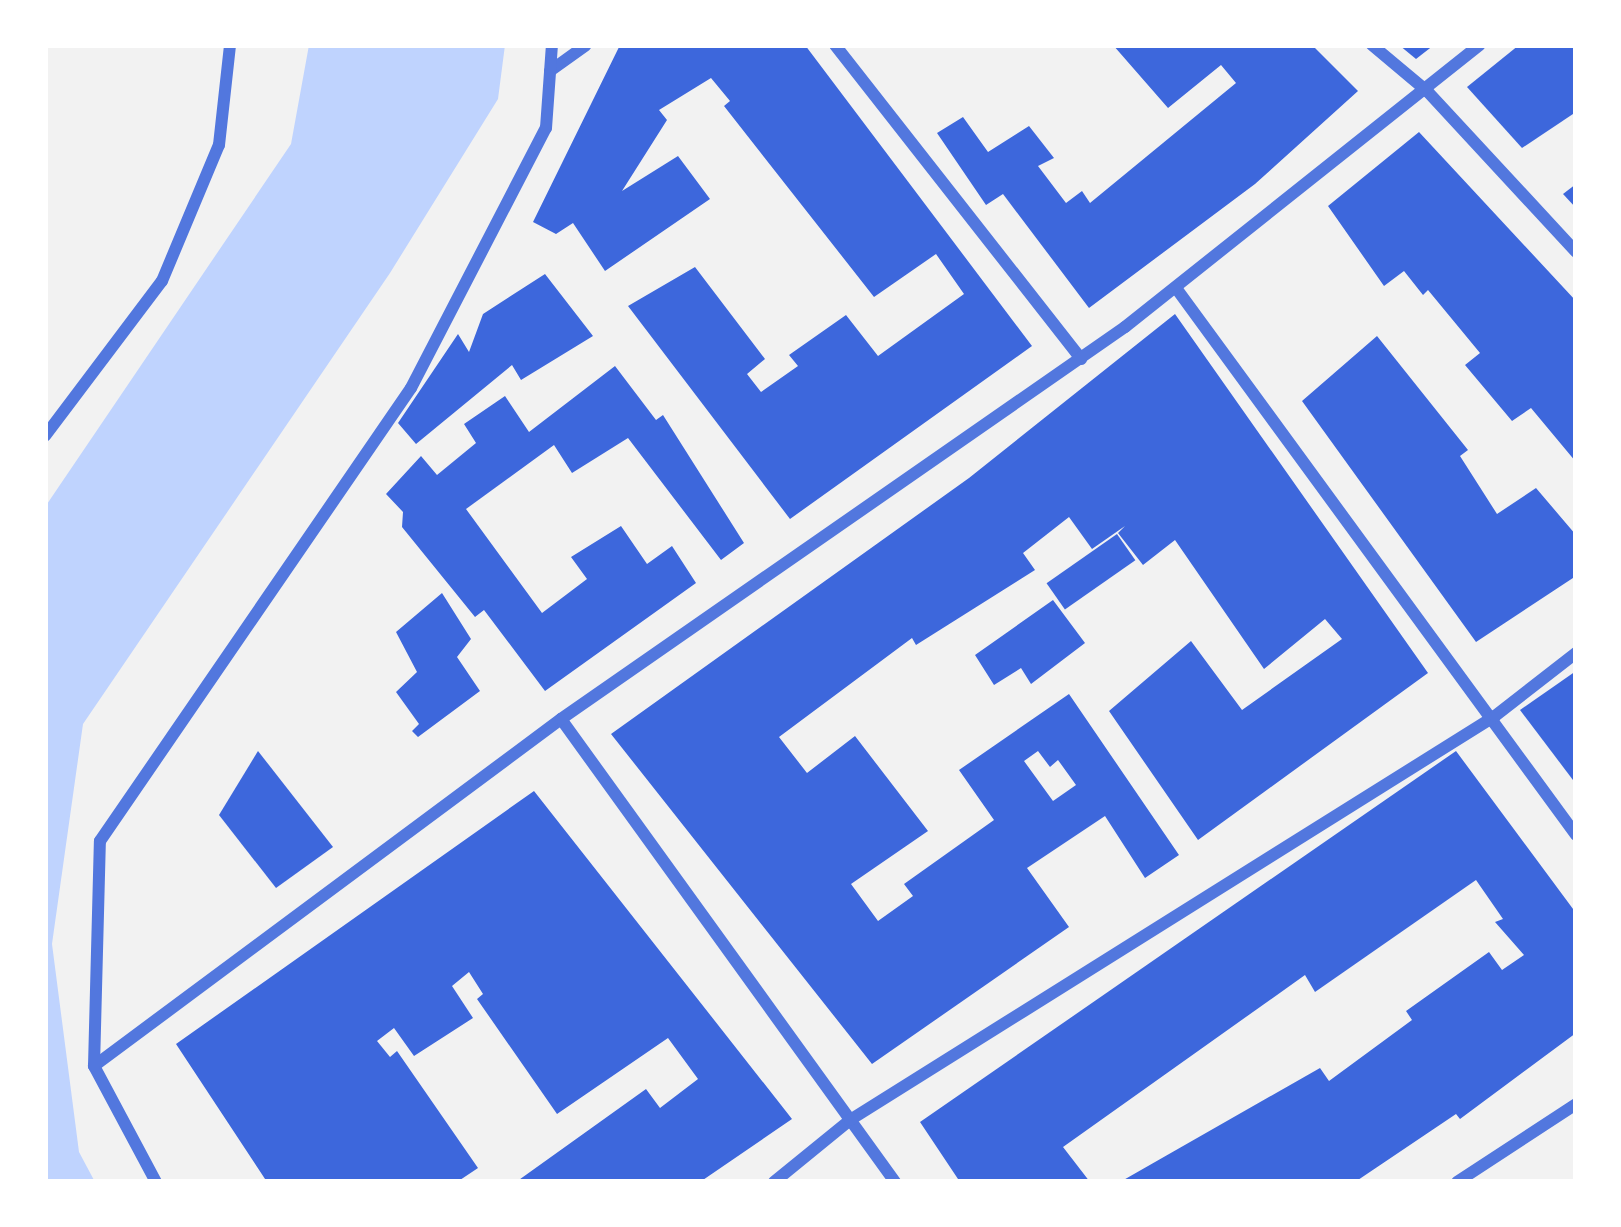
<!DOCTYPE html>
<style>
body{margin:0}
#map{position:relative;width:1621px;height:1227px;overflow:hidden;background:#f2f2f2;font-family:Signika,sans-serif}
div>[style]{position:absolute}
[style*='--x']{left:calc(var(--x)*1px);top:calc(var(--y)*1px);width:calc(var(--w)*1px);rotate:calc(var(--a)*1deg)}
.water>*{inset:0;background:#bfd3fe}
.building>*{inset:0;background:#3d67dc;transform-origin:0 0}
.minor>*{height:12px;margin:-6px;padding:0 6px;transform-origin:6px;border-radius:6px;background:#5277de}
span{translate:-50% -50%;white-space:nowrap;text-align:center;line-height:1.15;-webkit-text-stroke:10px #fff;paint-order:stroke}
.frame{position:absolute;inset:0;border:48px solid #fff;pointer-events:none}
</style>
<div id="map">
<div class="water">
<div style="clip-path:polygon(309px 45px,505px 45px,498px 99px,390px 273px,83px 724px,52px 944px,79px 1152px,95px 1182px,45px 1182px,45px 507px,291px 144px)"></div>
</div>
<div class="building">
<div style="clip-path:polygon(620px 45px,805px 45px,1032px 346px,790px 519px,628px 306px,695px 267px,765px 359px,747px 374px,761px 392px,798px 366px,789px 355px,846px 315px,878px 356px,964px 294px,936px 254px,874px 297px,724px 106px,730px 101px,711px 78px,659px 110px,667px 120px,622px 191px,678px 156px,710px 199px,605px 271px,573px 223px,556px 234px,533px 222px)"></div>
<div style="clip-path:polygon(1113px 45px,1312px 45px,1358px 91px,1255px 184px,1089px 308px,1003px 194px,986px 205px,937px 133px,963px 117px,988px 152px,1029px 126px,1054px 158px,1038px 166px,1066px 203px,1082px 191px,1090px 203px,1236px 83px,1221px 65px,1168px 108px)"></div>
<div style="clip-path:polygon(1399px 45px,1434px 45px,1416px 59px)"></div>
<div style="clip-path:polygon(1519px 45px,1576px 45px,1576px 112px,1522px 148px,1467px 87px)"></div>
<div style="clip-path:polygon(1419px 132px,1576px 301px,1576px 462px,1531px 408px,1512px 421px,1465px 365px,1480px 353px,1428px 290px,1423px 295px,1404px 271px,1384px 286px,1328px 206px)"></div>
<div style="clip-path:polygon(1576px 184px,1576px 208px,1563px 194px)"></div>
<div style="clip-path:polygon(545px 274px,593px 336px,521px 380px,512px 365px,416px 444px,398px 423px,458px 334px,469px 352px,483px 314px)"></div>
<div style="clip-path:polygon(evenodd,1175px 314px,1428px 673px,1198px 840px,1109px 711px,1191px 641px,1242px 710px,1342px 639px,1325px 619px,1264px 669px,1175px 540px,1143px 565px,1118px 533px,1125px 526px,1092px 549px,1069px 517px,1023px 553px,1035px 570px,916px 645px,912px 638px,779px 737px,807px 773px,855px 736px,928px 831px,851px 884px,878px 921px,913px 896px,904px 884px,994px 820px,959px 770px,1069px 694px,1179px 855px,1145px 878px,1105px 816px,1027px 868px,1069px 927px,872px 1064px,611px 734px,969px 478px,1175px 314px,1038px 751px,1050px 767px,1058px 760px,1076px 785px,1053px 801px,1024px 761px,1038px 751px)"></div>
<div style="clip-path:polygon(1377px 336px,1468px 450px,1460px 456px,1497px 514px,1536px 488px,1576px 535px,1576px 576px,1476px 642px,1302px 401px)"></div>
<div style="clip-path:polygon(615px 366px,656px 420px,663px 415px,744px 543px,721px 560px,628px 438px,572px 473px,554px 445px,466px 509px,542px 613px,587px 579px,571px 557px,621px 526px,647px 564px,672px 546px,696px 583px,545px 691px,484px 610px,475px 617px,402px 527px,403px 512px,386px 494px,421px 456px,437px 475px,476px 443px,464px 424px,505px 396px,529px 432px)"></div>
<div style="left:1117px;top:534px;width:32px;height:86px;rotate:55deg"></div>
<div style="clip-path:polygon(442px 593px,471px 639px,457px 657px,480px 691px,418px 737px,412px 731px,419px 724px,396px 692px,417px 672px,396px 632px)"></div>
<div style="clip-path:polygon(1053px 600px,1085px 643px,1031px 684px,1021px 668px,994px 685px,975px 655px)"></div>
<div style="clip-path:polygon(1576px 671px,1576px 784px,1520px 710px)"></div>
<div style="clip-path:polygon(258px 751px,333px 847px,276px 888px,219px 815px)"></div>
<div style="clip-path:polygon(1456px 751px,1576px 913px,1576px 1033px,1460px 1119px,1456px 1114px,1355px 1182px,1120px 1182px,1320px 1068px,1329px 1081px,1412px 1020px,1406px 1011px,1489px 952px,1502px 970px,1524px 955px,1495px 922px,1503px 919px,1476px 880px,1315px 992px,1305px 975px,1063px 1147px,1090px 1182px,960px 1182px,920px 1122px)"></div>
<div style="clip-path:polygon(534px 791px,792px 1119px,700px 1182px,516px 1182px,646px 1089px,660px 1108px,698px 1079px,668px 1038px,557px 1114px,477px 999px,483px 994px,469px 972px,452px 986px,473px 1018px,414px 1056px,394px 1028px,377px 1041px,390px 1057px,397px 1051px,478px 1168px,457px 1182px,267px 1182px,176px 1044px)"></div>
</div>
<div class="minor">
<div style="--x:835;--y:45;--w:399;--a:51.9"></div>
<div style="--x:1372;--y:45;--w:73;--a:40"></div>
<div style="--x:1428;--y:92;--w:218;--a:47.2"></div>
<div style="--x:550;--y:71;--w:44;--a:-35.8"></div>
<div style="--x:1176;--y:288;--w:678;--a:53.82"></div>
<div style="--x:45;--y:436;--w:194;--a:-53"></div>
<div style="--x:162;--y:281;--w:147;--a:-67.3"></div>
<div style="--x:219;--y:145;--w:101;--a:-83.7"></div>
<div style="--x:561;--y:719;--w:571;--a:54.19"></div>
<div style="--x:94;--y:1066;--w:582;--a:-36.61"></div>
<div style="--x:561;--y:719;--w:687;--a:-34.8"></div>
<div style="--x:1125;--y:327;--w:453;--a:-38.5"></div>
<div style="--x:156;--y:1182;--w:132;--a:-118.1"></div>
<div style="--x:94;--y:1066;--w:225;--a:-88.5"></div>
<div style="--x:100;--y:841;--w:549;--a:-55.53"></div>
<div style="--x:411;--y:388;--w:293;--a:-62.6"></div>
<div style="--x:546;--y:128;--w:83;--a:-85.9"></div>
<div style="--x:774;--y:1182;--w:98;--a:-39.2"></div>
<div style="--x:850;--y:1120;--w:761;--a:-32.06"></div>
<div style="--x:1495;--y:716;--w:103;--a:-37.9"></div>
<div style="--x:1457;--y:1182;--w:142;--a:-33.2"></div>
</div>
<div class="frame"></div>
</div>
